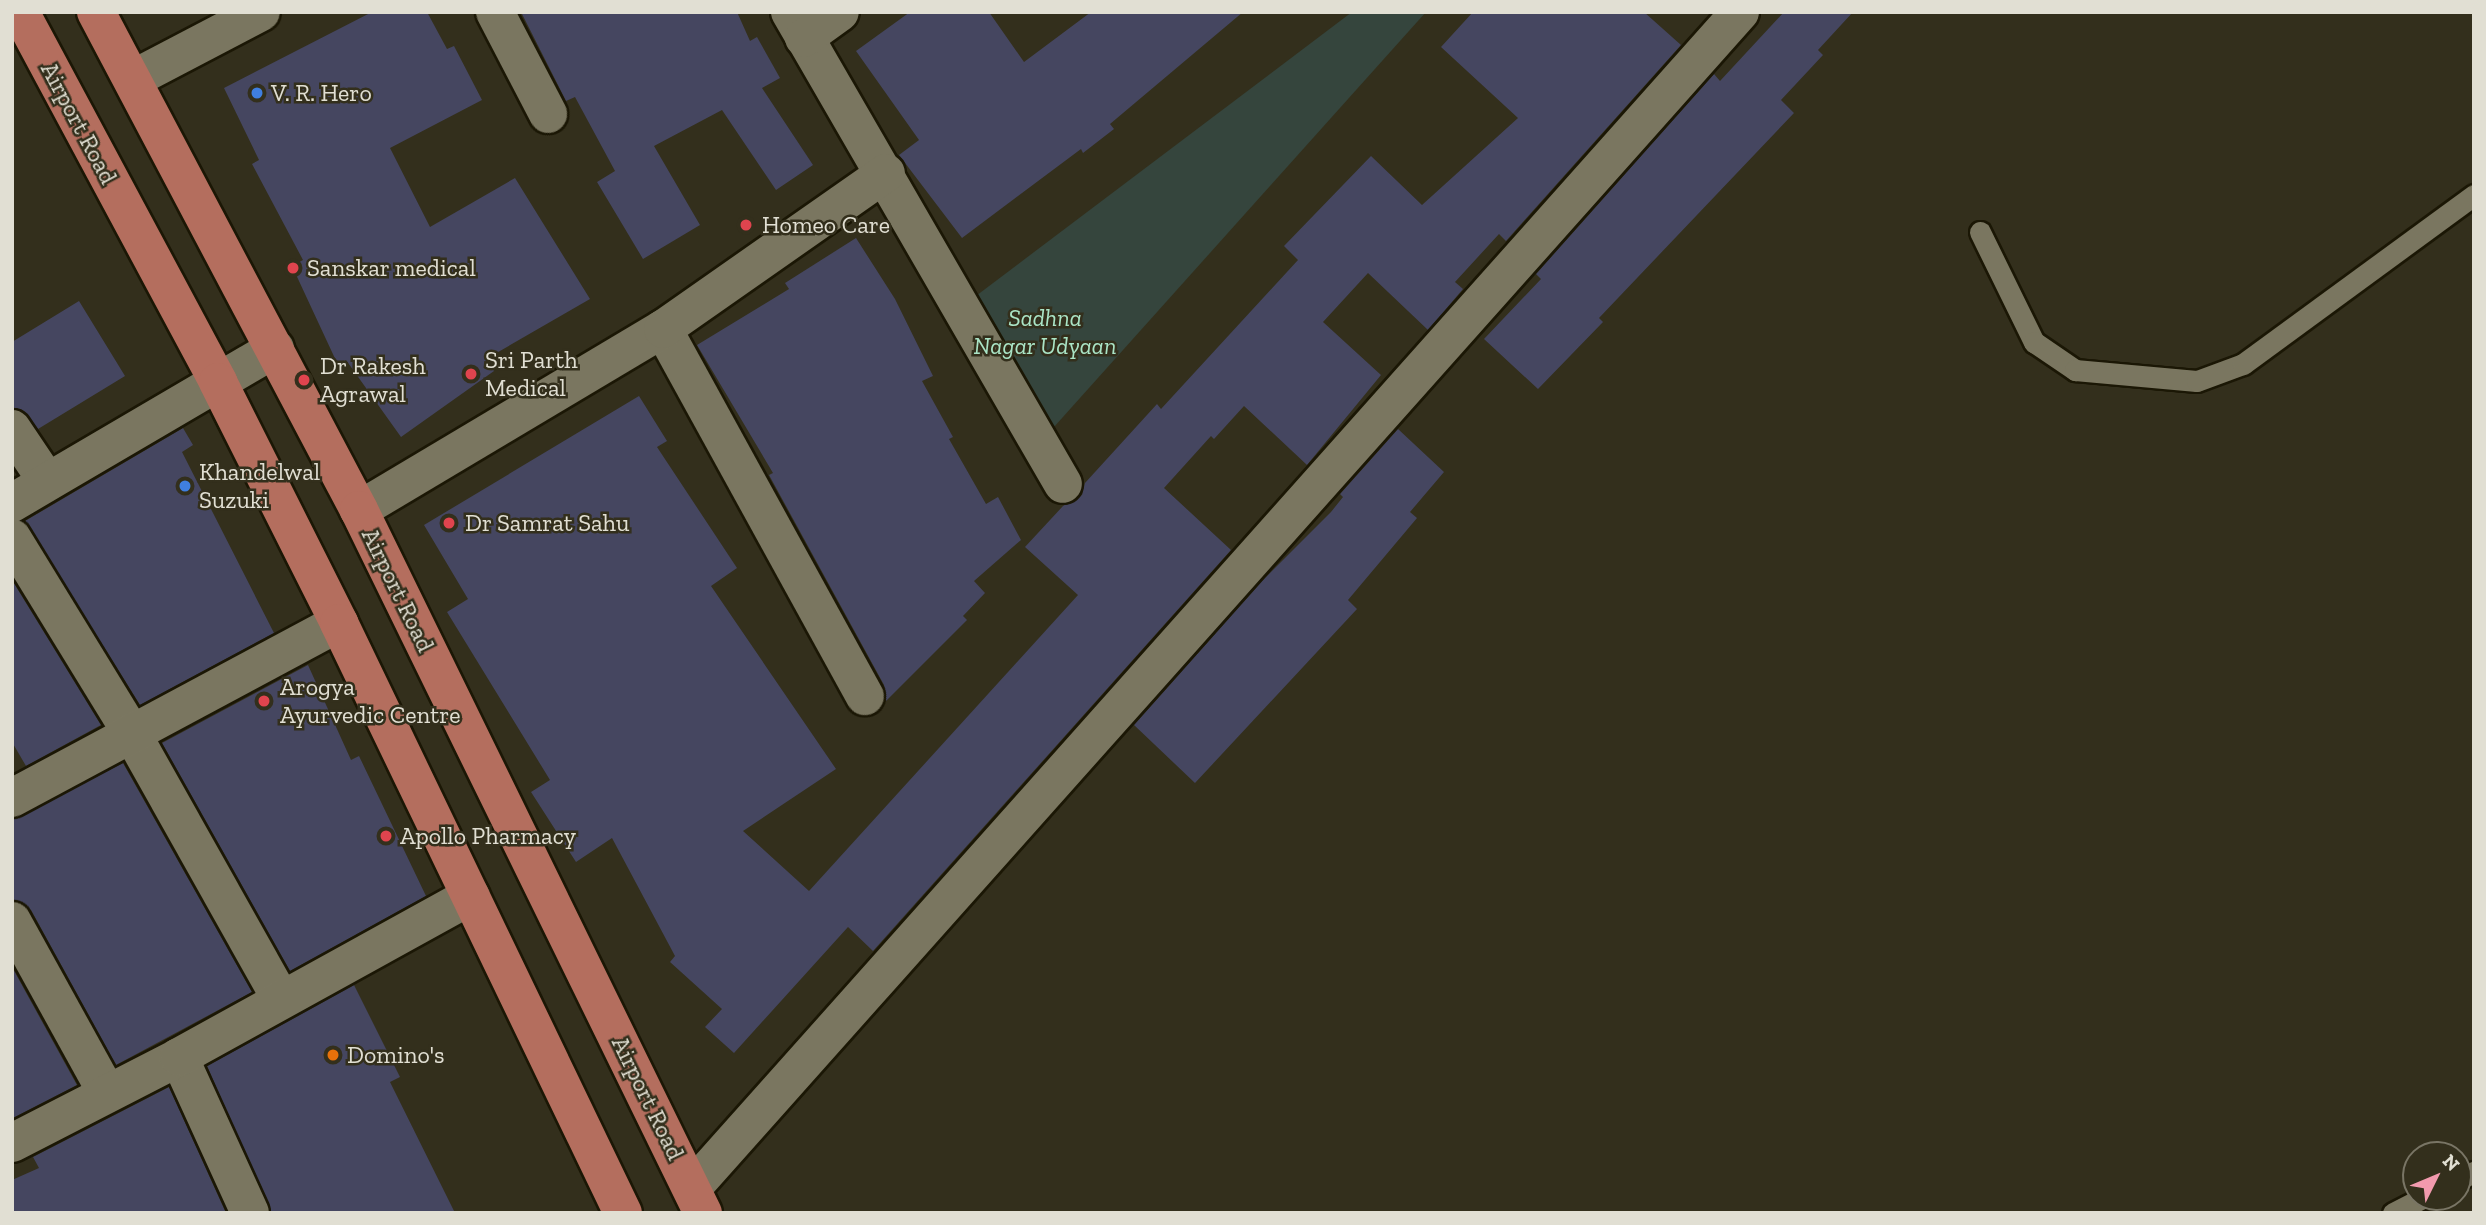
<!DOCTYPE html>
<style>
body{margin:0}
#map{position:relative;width:2486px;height:1225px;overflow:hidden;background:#332f1c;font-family:"Zilla Slab",serif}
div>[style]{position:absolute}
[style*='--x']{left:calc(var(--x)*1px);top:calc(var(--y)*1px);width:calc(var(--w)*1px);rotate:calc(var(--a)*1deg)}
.green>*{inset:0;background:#35453d}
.building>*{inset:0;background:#454660}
.roads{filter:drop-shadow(2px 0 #1b1705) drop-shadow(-2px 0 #1b1705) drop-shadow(0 2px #1b1705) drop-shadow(0 -2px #1b1705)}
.service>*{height:21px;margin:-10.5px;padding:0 10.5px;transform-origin:10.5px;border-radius:10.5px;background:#7a7660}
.minor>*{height:38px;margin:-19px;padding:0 19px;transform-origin:19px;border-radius:19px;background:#7a7660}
.primary>*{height:38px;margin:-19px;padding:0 19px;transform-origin:19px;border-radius:19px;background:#b46e5e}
.dots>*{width:19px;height:19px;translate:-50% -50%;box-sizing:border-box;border:4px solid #332f1c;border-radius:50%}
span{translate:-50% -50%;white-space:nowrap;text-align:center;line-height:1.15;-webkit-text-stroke:5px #332f1c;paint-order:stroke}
.poi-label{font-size:24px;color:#e1dfd3}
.left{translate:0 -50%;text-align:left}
.street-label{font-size:24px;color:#e1dfd3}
.park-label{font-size:24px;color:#aae4c6;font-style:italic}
.frame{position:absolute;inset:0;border:14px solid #e1dfd3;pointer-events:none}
.north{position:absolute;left:2402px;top:1141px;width:70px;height:70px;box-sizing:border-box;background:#332f1c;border:2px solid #797565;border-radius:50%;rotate:47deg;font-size:19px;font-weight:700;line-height:28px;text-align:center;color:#e1dfd3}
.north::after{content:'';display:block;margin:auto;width:24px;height:32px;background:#f29aae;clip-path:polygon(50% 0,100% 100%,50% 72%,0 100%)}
</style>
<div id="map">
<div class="green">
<div style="clip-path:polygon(1352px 12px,1426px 12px,1028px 456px,956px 311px)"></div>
</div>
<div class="building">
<div style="clip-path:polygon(372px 12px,427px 12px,447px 49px,454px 46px,482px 100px,390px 148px,430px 227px,515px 178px,590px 299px,486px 359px,494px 371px,401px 437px,346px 360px,338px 365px,292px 266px,303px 260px,252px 164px,259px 160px,224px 88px)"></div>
<div style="clip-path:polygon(521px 12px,737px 12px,750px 41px,757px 37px,780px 78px,762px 88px,813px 165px,776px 190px,722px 110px,654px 146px,700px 225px,643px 259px,597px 182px,615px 171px,575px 97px,566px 101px)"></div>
<div style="clip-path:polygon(910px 12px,989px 12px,1024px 62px,1091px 12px,1243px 12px,1110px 124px,1114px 129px,1083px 153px,1081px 149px,962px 238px,899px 155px,919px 140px,856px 51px)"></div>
<div style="clip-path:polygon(1473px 12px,1644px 12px,1681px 45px,1506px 241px,1499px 234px,1455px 282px,1463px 289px,1428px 330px,1368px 273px,1323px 322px,1381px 375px,1307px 465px,1244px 406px,1214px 439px,1211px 436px,1164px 488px,1231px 550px,873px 951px,848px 927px,734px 1053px,705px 1027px,722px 1009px,670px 962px,675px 956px,612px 838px,576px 862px,531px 792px,550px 780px,447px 612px,468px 599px,424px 525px,639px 396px,667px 441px,657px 447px,737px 568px,711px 586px,836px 769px,743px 831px,809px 891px,1078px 595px,1025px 547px,1063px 506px,1082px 495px,1085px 483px,1157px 404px,1161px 409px,1298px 260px,1284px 246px,1371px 156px,1422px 205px,1518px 118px,1441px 47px)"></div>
<div style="clip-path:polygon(1784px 12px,1853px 12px,1818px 50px,1823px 55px,1781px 100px,1794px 113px,1599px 318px,1603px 322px,1538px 389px,1484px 339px,1541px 279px,1536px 274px,1714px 74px,1720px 81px)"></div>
<div style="clip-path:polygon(856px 238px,895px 299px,933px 376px,922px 381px,953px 437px,949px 439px,986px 504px,998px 497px,1021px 540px,974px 581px,985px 593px,963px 616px,967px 620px,886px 701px,884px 685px,769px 475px,773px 473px,697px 345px,789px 289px,785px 283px)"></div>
<div style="clip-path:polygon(79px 301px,125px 376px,38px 429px,22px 410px,12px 407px,12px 342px)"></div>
<div style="clip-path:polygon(183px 428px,193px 445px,182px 452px,274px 633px,140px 705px,25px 521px)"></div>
<div style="clip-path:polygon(1398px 429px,1444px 472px,1410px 512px,1417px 518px,1348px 600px,1357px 609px,1195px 783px,1134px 725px,1264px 579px,1331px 512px,1343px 497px,1340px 494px)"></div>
<div style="clip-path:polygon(12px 580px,101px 725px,26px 766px,12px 742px)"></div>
<div style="clip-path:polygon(308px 665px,351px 760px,359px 756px,426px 896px,290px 971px,162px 743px)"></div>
<div style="clip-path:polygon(123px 763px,252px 992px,116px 1065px,31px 910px,12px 899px,12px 820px)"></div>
<div style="clip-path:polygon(12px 967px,77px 1085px,13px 1118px,12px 1117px)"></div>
<div style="clip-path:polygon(354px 985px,400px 1077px,390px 1082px,455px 1213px,271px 1213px,207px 1066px)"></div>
<div style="clip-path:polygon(169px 1087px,226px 1213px,12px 1213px,12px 1180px,39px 1168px,33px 1157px)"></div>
</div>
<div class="roads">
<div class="service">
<div style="--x:1980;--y:232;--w:123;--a:63.9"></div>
<div style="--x:2034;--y:342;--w:50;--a:34.3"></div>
<div style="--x:2075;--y:370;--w:122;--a:5.2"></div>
<div style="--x:2197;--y:381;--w:49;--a:-20.3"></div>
<div style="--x:2243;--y:364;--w:286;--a:-36.2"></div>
<div style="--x:2458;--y:1180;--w:18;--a:-27"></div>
<div style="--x:2393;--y:1213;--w:35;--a:-27"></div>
</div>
<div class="minor">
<div style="--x:495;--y:12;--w:115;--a:62.5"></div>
<div style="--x:790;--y:12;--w:545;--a:59.96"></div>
<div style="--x:804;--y:38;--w:44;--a:-35.8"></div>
<div style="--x:133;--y:79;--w:144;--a:-27.6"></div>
<div style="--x:663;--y:329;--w:419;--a:61.2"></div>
<div style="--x:12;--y:429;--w:63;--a:56.1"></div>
<div style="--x:12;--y:503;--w:305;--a:-30.4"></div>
<div style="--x:359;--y:510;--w:354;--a:-30.8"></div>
<div style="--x:663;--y:329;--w:272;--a:-35"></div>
<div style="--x:12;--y:538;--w:228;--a:58.5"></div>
<div style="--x:131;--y:732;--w:306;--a:60.7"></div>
<div style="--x:12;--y:798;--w:371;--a:-28.2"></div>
<div style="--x:12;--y:921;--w:196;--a:61.1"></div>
<div style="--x:179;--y:1057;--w:171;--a:65.5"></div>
<div style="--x:12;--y:1143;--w:188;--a:-27.2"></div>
<div style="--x:179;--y:1057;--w:333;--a:-28.9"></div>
<div style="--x:692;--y:1188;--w:1575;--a:-48.29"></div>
</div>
<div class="primary">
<div style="--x:20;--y:12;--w:420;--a:61.8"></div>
<div style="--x:218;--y:382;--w:270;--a:63.3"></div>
<div style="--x:339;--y:623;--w:655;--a:64.3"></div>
<div style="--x:96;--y:12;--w:563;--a:62.16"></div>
<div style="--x:359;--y:510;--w:783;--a:63.93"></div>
</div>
</div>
<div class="dots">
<div style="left:257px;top:93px;background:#3f7fe0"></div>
<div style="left:746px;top:225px;background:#e0444e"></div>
<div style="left:293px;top:268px;background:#e0444e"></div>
<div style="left:471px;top:374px;background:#e0444e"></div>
<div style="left:304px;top:380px;background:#e0444e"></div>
<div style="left:185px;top:486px;background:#3f7fe0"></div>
<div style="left:449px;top:523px;background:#e0444e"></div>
<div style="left:264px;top:701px;background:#e0444e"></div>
<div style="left:386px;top:836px;background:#e0444e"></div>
<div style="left:333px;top:1055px;background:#e8710a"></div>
</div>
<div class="poi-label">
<span class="left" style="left:271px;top:93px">V. R. Hero</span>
<span class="left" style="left:762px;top:225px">Homeo Care</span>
<span class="left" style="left:307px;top:268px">Sanskar medical</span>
<span class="left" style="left:485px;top:374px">Sri Parth<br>Medical</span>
<span class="left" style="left:320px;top:380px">Dr Rakesh<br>Agrawal</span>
<span class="left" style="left:199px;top:486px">Khandelwal<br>Suzuki</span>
<span class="left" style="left:465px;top:523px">Dr Samrat Sahu</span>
<span class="left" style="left:280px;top:701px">Arogya<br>Ayurvedic Centre</span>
<span class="left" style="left:400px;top:836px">Apollo Pharmacy</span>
<span class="left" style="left:347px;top:1055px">Domino's</span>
</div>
<div class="street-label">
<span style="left:79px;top:123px;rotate:62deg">Airport Road</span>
<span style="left:398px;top:590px;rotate:64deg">Airport Road</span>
<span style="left:648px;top:1098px;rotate:64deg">Airport Road</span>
</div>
<div class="park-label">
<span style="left:1045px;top:332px">Sadhna<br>Nagar Udyaan</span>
</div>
<div class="frame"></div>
<div class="north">N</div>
</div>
